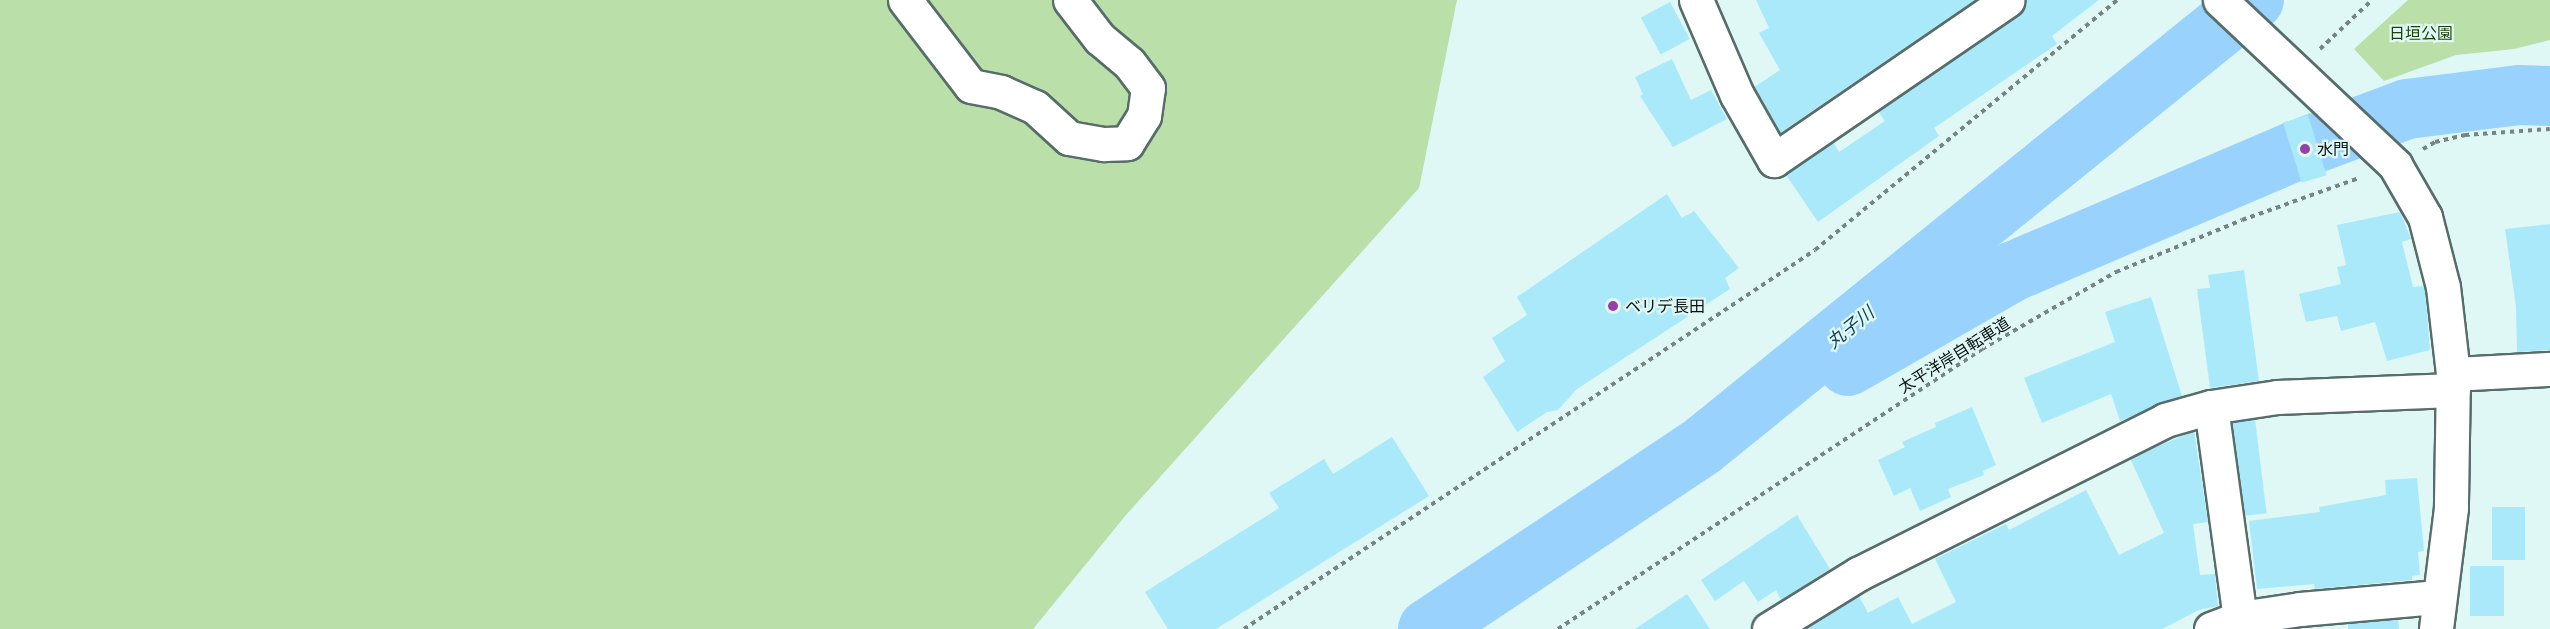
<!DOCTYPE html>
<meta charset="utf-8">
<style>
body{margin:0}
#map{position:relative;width:2550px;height:629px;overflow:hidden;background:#dff8f5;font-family:Lato,"Noto Sans JP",sans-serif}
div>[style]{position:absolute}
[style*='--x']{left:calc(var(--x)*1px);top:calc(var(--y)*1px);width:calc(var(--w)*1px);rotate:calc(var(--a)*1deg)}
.green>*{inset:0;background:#badfa8}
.river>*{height:60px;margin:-30px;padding:0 30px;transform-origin:30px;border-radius:30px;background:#99d3fd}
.building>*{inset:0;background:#aae9f9;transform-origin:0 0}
.path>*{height:4px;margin-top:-2px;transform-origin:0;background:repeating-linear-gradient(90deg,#748583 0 4.5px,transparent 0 9px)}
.roads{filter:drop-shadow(2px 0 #566d6a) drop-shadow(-2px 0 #566d6a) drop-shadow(0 2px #566d6a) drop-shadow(0 -2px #566d6a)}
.minor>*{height:33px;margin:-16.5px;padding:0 16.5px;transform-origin:16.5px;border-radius:16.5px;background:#fff}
.dots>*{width:16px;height:16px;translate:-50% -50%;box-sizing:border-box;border:3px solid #dff8f5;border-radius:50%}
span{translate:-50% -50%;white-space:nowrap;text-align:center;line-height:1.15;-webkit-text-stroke:4.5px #dff8f5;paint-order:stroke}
.park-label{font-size:16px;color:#1e3f06}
.poi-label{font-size:16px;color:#081110}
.left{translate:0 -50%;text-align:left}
.street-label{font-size:16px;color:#081110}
.water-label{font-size:18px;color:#113e5a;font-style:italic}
</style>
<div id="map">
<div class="green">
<div style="clip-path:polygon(0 0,1457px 0,1419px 188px,1126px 515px,1033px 629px,0 629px)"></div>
<div style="clip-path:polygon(2408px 0,2550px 0,2550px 40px,2514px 49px,2456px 55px,2384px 81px,2354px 49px)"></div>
</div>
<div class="river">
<div style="--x:1848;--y:366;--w:191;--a:-29.8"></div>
<div style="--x:2014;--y:271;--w:308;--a:-23.1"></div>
<div style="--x:2297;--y:150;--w:117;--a:-20.4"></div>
<div style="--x:2407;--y:109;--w:113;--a:-7.1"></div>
<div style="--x:2519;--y:95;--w:31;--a:2"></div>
<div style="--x:1428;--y:629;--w:328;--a:-33.7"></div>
<div style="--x:1701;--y:447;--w:711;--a:-38.95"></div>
</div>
<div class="building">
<div style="clip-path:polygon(1756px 0,1975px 0,1780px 133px,1754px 87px,1780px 70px,1759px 33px,1769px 28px)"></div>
<div style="clip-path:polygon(2026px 0,2099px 0,2052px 36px,2057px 44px,1934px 128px,1939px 136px,1818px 222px,1786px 175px,1833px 142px,1839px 152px,1885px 121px,1878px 111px,2019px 15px)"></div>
<div style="left:1670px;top:2px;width:42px;height:33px;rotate:62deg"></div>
<div style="clip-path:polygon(1672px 59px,1691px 100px,1711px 90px,1727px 119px,1673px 147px,1640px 96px,1643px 94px,1635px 77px)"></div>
<div style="left:2308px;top:115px;width:63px;height:26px;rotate:73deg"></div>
<div style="clip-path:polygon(1667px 194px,1682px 218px,1694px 211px,1739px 268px,1725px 278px,1730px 289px,1577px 389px,1558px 410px,1547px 412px,1517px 432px,1483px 377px,1505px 361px,1492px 338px,1527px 315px,1517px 297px)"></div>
<div style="clip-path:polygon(2400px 212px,2411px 239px,2402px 242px,2413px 287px,2423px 286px,2425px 290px,2430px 350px,2387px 361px,2375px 322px,2341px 331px,2337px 316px,2306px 322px,2299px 294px,2341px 284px,2337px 267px,2346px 265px,2337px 225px)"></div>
<div style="clip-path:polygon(2550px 224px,2550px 350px,2517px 352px,2516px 307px,2505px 229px)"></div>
<div style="clip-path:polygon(2244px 270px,2259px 381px,2210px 388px,2197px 289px,2210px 288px,2208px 275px)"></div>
<div style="clip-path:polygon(2151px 297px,2182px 396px,2120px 421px,2111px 394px,2042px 423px,2024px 378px,2115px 342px,2105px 312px)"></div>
<div style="clip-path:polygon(1972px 407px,1996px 465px,1983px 471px,1984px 475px,1948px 489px,1951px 497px,1920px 511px,1910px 488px,1894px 496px,1878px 460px,1905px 447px,1902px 442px,1936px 427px,1935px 423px)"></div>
<div style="left:2255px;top:419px;width:95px;height:23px;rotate:83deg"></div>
<div style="clip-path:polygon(2194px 431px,2208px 522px,2193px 524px,2200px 575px,2215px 574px,2218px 606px,2199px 610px,2162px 629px,1805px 629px,1859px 596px,1868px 613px,1898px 597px,1912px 624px,1956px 602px,1935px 559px,2006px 524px,2009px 530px,2086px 490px,2119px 555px,2164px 533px,2130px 458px)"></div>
<div style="clip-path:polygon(1392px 437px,1429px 496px,1216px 629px,1168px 629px,1145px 592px,1279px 508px,1269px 493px,1324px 459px,1333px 474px)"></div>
<div style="clip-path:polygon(2417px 478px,2424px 551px,2418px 552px,2420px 575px,2412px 576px,2412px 580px,2315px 589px,2314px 584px,2257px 589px,2249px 521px,2320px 512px,2319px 507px,2386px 495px,2385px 480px)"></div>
<div style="left:2525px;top:507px;width:53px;height:33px;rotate:90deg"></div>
<div style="clip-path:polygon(1797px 515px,1830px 569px,1781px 600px,1776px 590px,1758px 602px,1744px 581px,1715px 601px,1701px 580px)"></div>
<div style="left:2470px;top:566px;width:34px;height:50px"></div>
<div style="clip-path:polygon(1687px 594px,1710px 629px,1635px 629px)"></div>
<div style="clip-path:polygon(2398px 619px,2399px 629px,2348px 629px,2348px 624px)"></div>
</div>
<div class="path">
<div style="--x:2320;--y:49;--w:71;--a:-43.3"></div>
<div style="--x:2423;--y:149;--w:14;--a:-30"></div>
<div style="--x:2435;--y:142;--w:31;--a:-13"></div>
<div style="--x:2465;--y:135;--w:85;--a:-4"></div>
<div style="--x:1244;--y:629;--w:685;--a:-33.57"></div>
<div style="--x:1815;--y:250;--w:392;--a:-39.6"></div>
<div style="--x:1558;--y:629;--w:508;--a:-33.44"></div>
<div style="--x:1982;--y:349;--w:155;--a:-29.9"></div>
<div style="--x:2116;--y:272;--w:136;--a:-22.4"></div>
<div style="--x:2242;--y:220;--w:124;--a:-19.7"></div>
</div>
<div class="roads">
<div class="minor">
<div style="--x:905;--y:0;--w:108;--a:52.5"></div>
<div style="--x:971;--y:86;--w:31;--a:11"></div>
<div style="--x:1001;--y:92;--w:37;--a:24"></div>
<div style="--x:1035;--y:107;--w:46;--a:42.4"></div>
<div style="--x:1069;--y:138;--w:36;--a:10"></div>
<div style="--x:1104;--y:144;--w:23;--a:-2"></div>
<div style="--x:1127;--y:143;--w:32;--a:-58"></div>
<div style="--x:1144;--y:116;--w:28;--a:-82"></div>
<div style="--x:1148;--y:88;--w:31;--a:-127"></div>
<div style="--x:1129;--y:63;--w:38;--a:-140"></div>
<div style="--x:1100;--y:39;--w:49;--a:-127.6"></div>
<div style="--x:1696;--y:0;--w:103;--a:66.7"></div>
<div style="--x:1737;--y:95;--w:75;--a:60.4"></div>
<div style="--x:1774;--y:160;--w:283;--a:-34.4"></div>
<div style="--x:2220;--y:0;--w:241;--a:43.3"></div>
<div style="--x:2395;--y:165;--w:60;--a:60"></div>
<div style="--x:2425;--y:217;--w:72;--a:75.6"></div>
<div style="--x:2443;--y:287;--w:88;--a:83.4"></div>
<div style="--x:2453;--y:374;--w:134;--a:90.9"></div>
<div style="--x:2451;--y:508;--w:122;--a:97.1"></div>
<div style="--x:2453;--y:374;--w:97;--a:-3"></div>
<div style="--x:2211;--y:407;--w:213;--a:82.2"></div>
<div style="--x:1769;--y:629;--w:105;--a:-31.7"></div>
<div style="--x:1858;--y:574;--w:343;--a:-26.6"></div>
<div style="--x:2165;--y:420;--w:48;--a:-15.8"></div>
<div style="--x:2211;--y:407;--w:67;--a:-8.6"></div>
<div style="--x:2277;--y:397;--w:176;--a:-2.3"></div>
<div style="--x:2211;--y:629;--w:31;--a:-21"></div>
<div style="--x:2240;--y:618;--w:61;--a:-8.5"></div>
<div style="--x:2300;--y:609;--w:139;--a:-5"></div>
</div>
</div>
<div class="dots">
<div style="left:2305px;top:149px;background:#963eab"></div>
<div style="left:1613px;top:306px;background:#963eab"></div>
</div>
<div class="park-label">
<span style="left:2421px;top:33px">日垣公園</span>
</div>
<div class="poi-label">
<span class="left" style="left:2317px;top:149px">水門</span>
<span class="left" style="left:1625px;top:306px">ベリデ長田</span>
</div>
<div class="street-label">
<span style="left:1954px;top:355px;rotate:-32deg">太平洋岸自転車道</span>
</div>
<div class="water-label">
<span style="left:1850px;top:327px;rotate:-39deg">丸子川</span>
</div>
</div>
